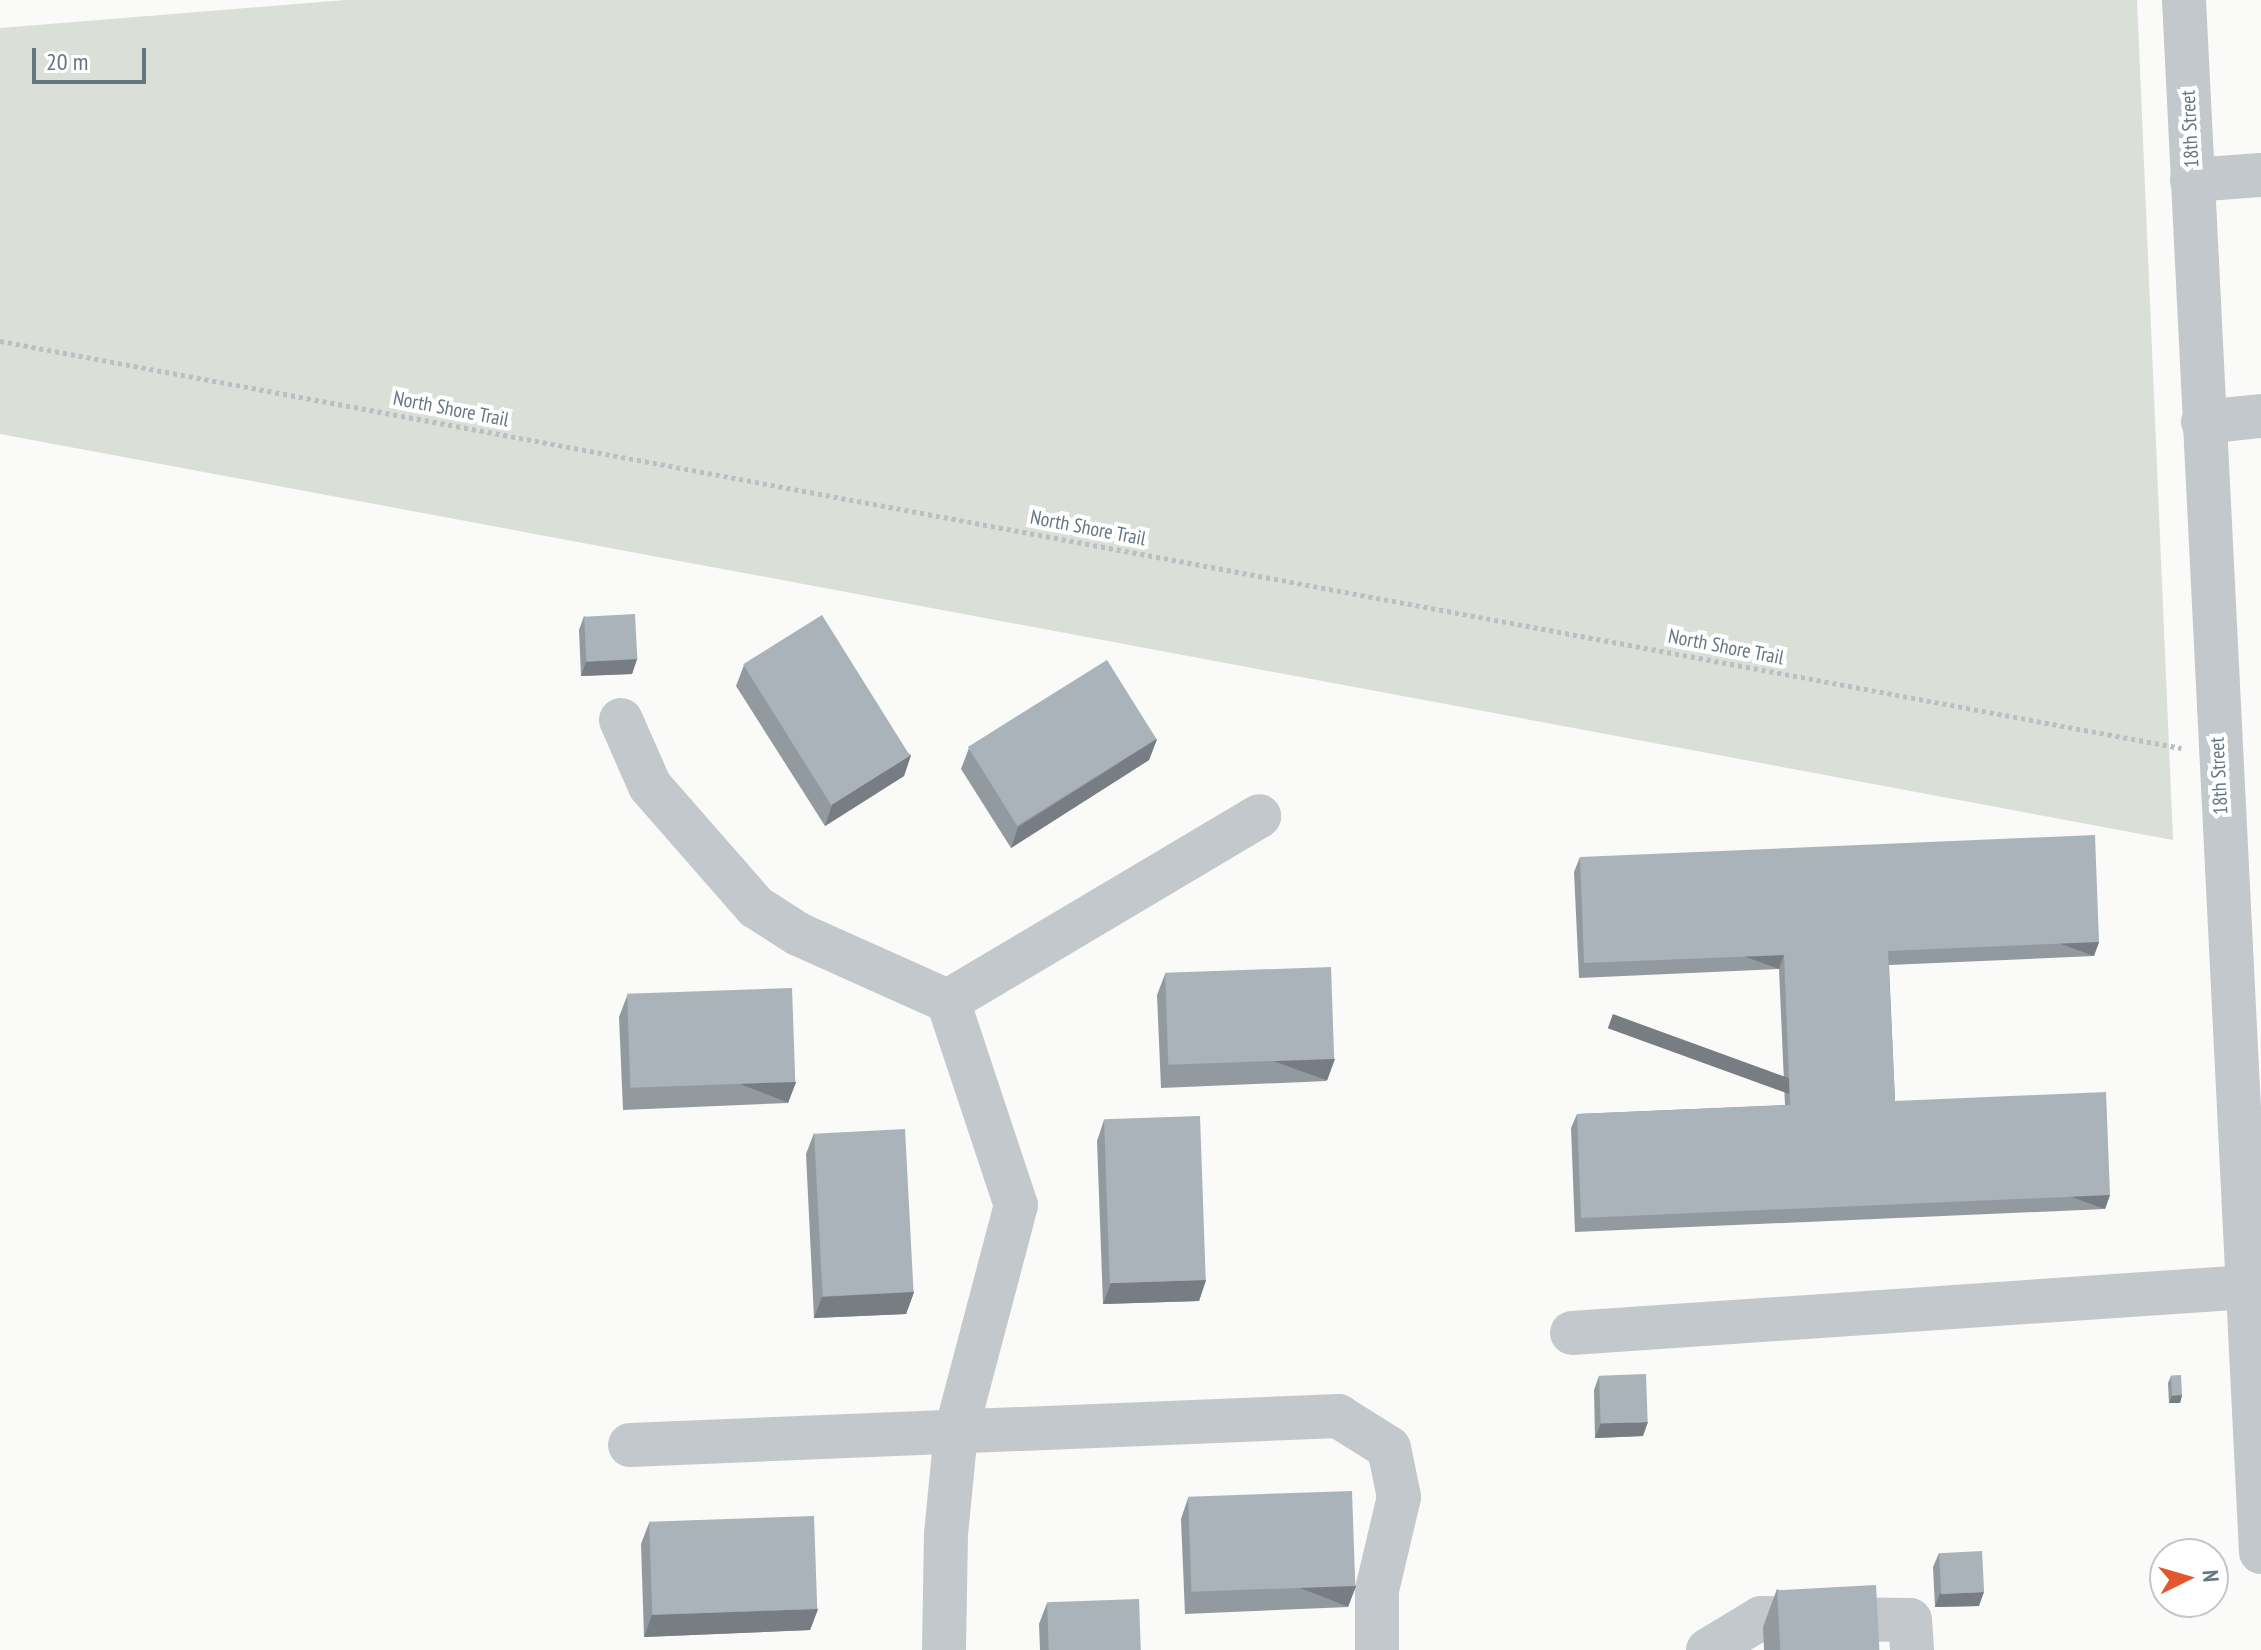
<!DOCTYPE html>
<style>
body{margin:0}
#map{position:relative;width:2261px;height:1650px;overflow:hidden;background:#fafaf8;font-family:"PT Sans Narrow",sans-serif}
div>[style]{position:absolute}
[style*='--x']{left:calc(var(--x)*1px);top:calc(var(--y)*1px);width:calc(var(--w)*1px);rotate:calc(var(--a)*1deg)}
.green>*{inset:0;background:#dadfd7}
.path>*{height:5px;margin-top:-2.5px;transform-origin:0;background:repeating-linear-gradient(90deg,#bbbfc2 0 4px,transparent 0 8px)}
.minor>*{height:44px;margin:-22px;padding:0 22px;transform-origin:22px;border-radius:22px;background:#c3c8cc}
.wall>*{inset:0;background:#929a9f}
.shaded-wall>*{inset:0;background:#777d82;transform-origin:0 0}
.building>*{inset:0;background:#aab3b9;transform-origin:0 0}
span{translate:-50% -50%;white-space:nowrap;text-align:center;line-height:1.15;-webkit-text-stroke:8px #fff;paint-order:stroke}
.street-label{font-size:20px;color:#657683}
.north{position:absolute;left:2149px;top:1538px;width:80px;height:80px;box-sizing:border-box;background:#fff;border:2px solid #c1c8cd;border-radius:50%;rotate:85deg;font-size:22px;font-weight:700;line-height:32px;text-align:center;color:#657683}
.north::after{content:'';display:block;margin:auto;width:28px;height:36px;background:#e4572e;clip-path:polygon(50% 0,100% 100%,50% 72%,0 100%)}
.scale{position:absolute;left:32px;top:48px;width:114px;height:36px;box-sizing:border-box;border:4px solid #657683;border-top:0;padding-left:10px;font-size:24px;line-height:28px;white-space:nowrap;color:#657683;-webkit-text-stroke:6px #fff;paint-order:stroke}
</style>
<div id="map">
<div class="green">
<div style="clip-path:polygon(345px 0,2137px 0,2173px 840px,0 434px,0 28px)"></div>
</div>
<div class="path">
<div style="--x:0;--y:341;--w:2219;--a:10.57"></div>
</div>
<div class="minor">
<div style="--x:2184;--y:0;--w:1554;--a:87.16"></div>
<div style="--x:2192;--y:180;--w:69;--a:-4.1"></div>
<div style="--x:2203;--y:422;--w:58;--a:-5.9"></div>
<div style="--x:621;--y:720;--w:72;--a:66.3"></div>
<div style="--x:650;--y:786;--w:161;--a:48.8"></div>
<div style="--x:756;--y:907;--w:50;--a:32.7"></div>
<div style="--x:798;--y:934;--w:164;--a:24.1"></div>
<div style="--x:948;--y:1001;--w:215;--a:71.6"></div>
<div style="--x:1016;--y:1205;--w:235;--a:104.8"></div>
<div style="--x:956;--y:1432;--w:102;--a:95.6"></div>
<div style="--x:946;--y:1534;--w:116;--a:91"></div>
<div style="--x:948;--y:1001;--w:362;--a:-30.7"></div>
<div style="--x:1572;--y:1333;--w:677;--a:-3.9"></div>
<div style="--x:630;--y:1445;--w:709;--a:-2.35"></div>
<div style="--x:1338;--y:1416;--w:60;--a:32.1"></div>
<div style="--x:1389;--y:1448;--w:50;--a:78.5"></div>
<div style="--x:1399;--y:1497;--w:96;--a:103.3"></div>
<div style="--x:1377;--y:1590;--w:60;--a:90"></div>
<div style="--x:1708;--y:1650;--w:62;--a:-31.1"></div>
<div style="--x:1761;--y:1618;--w:149;--a:0.8"></div>
<div style="--x:1910;--y:1620;--w:30;--a:86"></div>
</div>
<div class="wall">
<div style="clip-path:polygon(584px 616px,637px 659px,632px 674px,581px 676px,579px 630px)"></div>
<div style="clip-path:polygon(744px 665px,911px 755px,904px 776px,825px 826px,736px 686px)"></div>
<div style="clip-path:polygon(1157px 739px,1149px 760px,1011px 848px,961px 769px,969px 748px)"></div>
<div style="clip-path:polygon(1580px 857px,2099px 942px,2094px 956px,1889px 965px,1895px 1101px,2110px 1195px,2105px 1209px,1575px 1232px,1571px 1128px,1577px 1114px,1785px 1105px,1779px 969px,1579px 978px,1574px 872px)"></div>
<div style="clip-path:polygon(1165px 974px,1327px 1081px,1161px 1088px,1157px 995px)"></div>
<div style="clip-path:polygon(627px 996px,796px 1082px,788px 1103px,623px 1110px,619px 1017px)"></div>
<div style="clip-path:polygon(1104px 1120px,1206px 1280px,1199px 1301px,1103px 1304px,1097px 1141px)"></div>
<div style="clip-path:polygon(814px 1133px,914px 1292px,906px 1314px,814px 1318px,806px 1154px)"></div>
<div style="clip-path:polygon(1599px 1376px,1643px 1436px,1595px 1438px,1594px 1390px)"></div>
<div style="clip-path:polygon(2171px 1376px,2182px 1395px,2180px 1403px,2169px 1403px,2168px 1383px)"></div>
<div style="clip-path:polygon(1188px 1498px,1356px 1586px,1348px 1607px,1185px 1614px,1181px 1519px)"></div>
<div style="clip-path:polygon(649px 1523px,818px 1609px,810px 1630px,644px 1637px,641px 1544px)"></div>
<div style="clip-path:polygon(1939px 1553px,1979px 1606px,1935px 1607px,1933px 1567px)"></div>
<div style="clip-path:polygon(1777px 1589px,1879px 1650px,1764px 1650px,1763px 1627px)"></div>
<div style="clip-path:polygon(1047px 1603px,1141px 1650px,1040px 1650px,1039px 1624px)"></div>
</div>
<div class="shaded-wall">
<div style="clip-path:polygon(637px 659px,632px 674px,581px 676px,586px 662px)"></div>
<div style="clip-path:polygon(1157px 739px,1149px 760px,1011px 848px,1018px 827px)"></div>
<div style="clip-path:polygon(911px 755px,904px 776px,825px 826px,832px 805px)"></div>
<div style="left:2099px;top:942px;width:15px;height:211px;rotate:110deg"></div>
<div style="left:1784px;top:955px;width:15px;height:200px;rotate:110deg"></div>
<div style="left:1335px;top:1059px;width:23px;height:166px;rotate:110deg"></div>
<div style="left:796px;top:1082px;width:22px;height:165px;rotate:111deg"></div>
<div style="left:2110px;top:1195px;width:15px;height:529px;rotate:110deg"></div>
<div style="clip-path:polygon(1206px 1280px,1199px 1301px,1103px 1304px,1111px 1283px)"></div>
<div style="clip-path:polygon(914px 1292px,906px 1314px,814px 1318px,822px 1297px)"></div>
<div style="clip-path:polygon(2182px 1395px,2180px 1403px,2169px 1403px,2172px 1396px)"></div>
<div style="clip-path:polygon(1648px 1422px,1643px 1436px,1595px 1438px,1601px 1423px)"></div>
<div style="left:1356px;top:1586px;width:22px;height:164px;rotate:111deg"></div>
<div style="clip-path:polygon(1984px 1592px,1979px 1606px,1935px 1607px,1940px 1593px)"></div>
<div style="clip-path:polygon(818px 1609px,810px 1630px,644px 1637px,652px 1615px)"></div>
</div>
<div class="building">
<div style="left:635px;top:614px;width:45px;height:51px;rotate:87deg"></div>
<div style="left:822px;top:615px;width:166px;height:93px;rotate:58deg"></div>
<div style="left:1107px;top:660px;width:93px;height:164px;rotate:58deg"></div>
<div style="clip-path:polygon(2095px 835px,2099px 942px,1888px 951px,1895px 1101px,2106px 1092px,2110px 1195px,1581px 1218px,1577px 1114px,1790px 1105px,1784px 955px,1584px 963px,1580px 857px)"></div>
<div style="left:1331px;top:967px;width:92px;height:166px;rotate:88deg"></div>
<div style="left:792px;top:988px;width:94px;height:165px;rotate:88deg"></div>
<div style="left:1200px;top:1116px;width:164px;height:96px;rotate:88deg"></div>
<div style="left:905px;top:1129px;width:163px;height:91px;rotate:87deg"></div>
<div style="left:1646px;top:1374px;width:48px;height:47px;rotate:88deg"></div>
<div style="left:2181px;top:1375px;width:20px;height:10px;rotate:87deg"></div>
<div style="left:1352px;top:1491px;width:95px;height:164px;rotate:88deg"></div>
<div style="left:814px;top:1516px;width:93px;height:165px;rotate:88deg"></div>
<div style="left:1982px;top:1551px;width:41px;height:43px;rotate:87deg"></div>
<div style="left:1876px;top:1585px;width:65px;height:99px;rotate:87deg"></div>
<div style="left:1139px;top:1599px;width:51px;height:92px;rotate:88deg"></div>
</div>
<div class="street-label">
<span style="left:2190px;top:129px;rotate:-93deg">18th Street</span>
<span style="left:451px;top:409px;rotate:11deg">North Shore Trail</span>
<span style="left:1088px;top:528px;rotate:11deg">North Shore Trail</span>
<span style="left:1726px;top:647px;rotate:11deg">North Shore Trail</span>
<span style="left:2219px;top:776px;rotate:-93deg">18th Street</span>
</div>
<div class="north">N</div>
<div class="scale">20 m</div>
</div>
